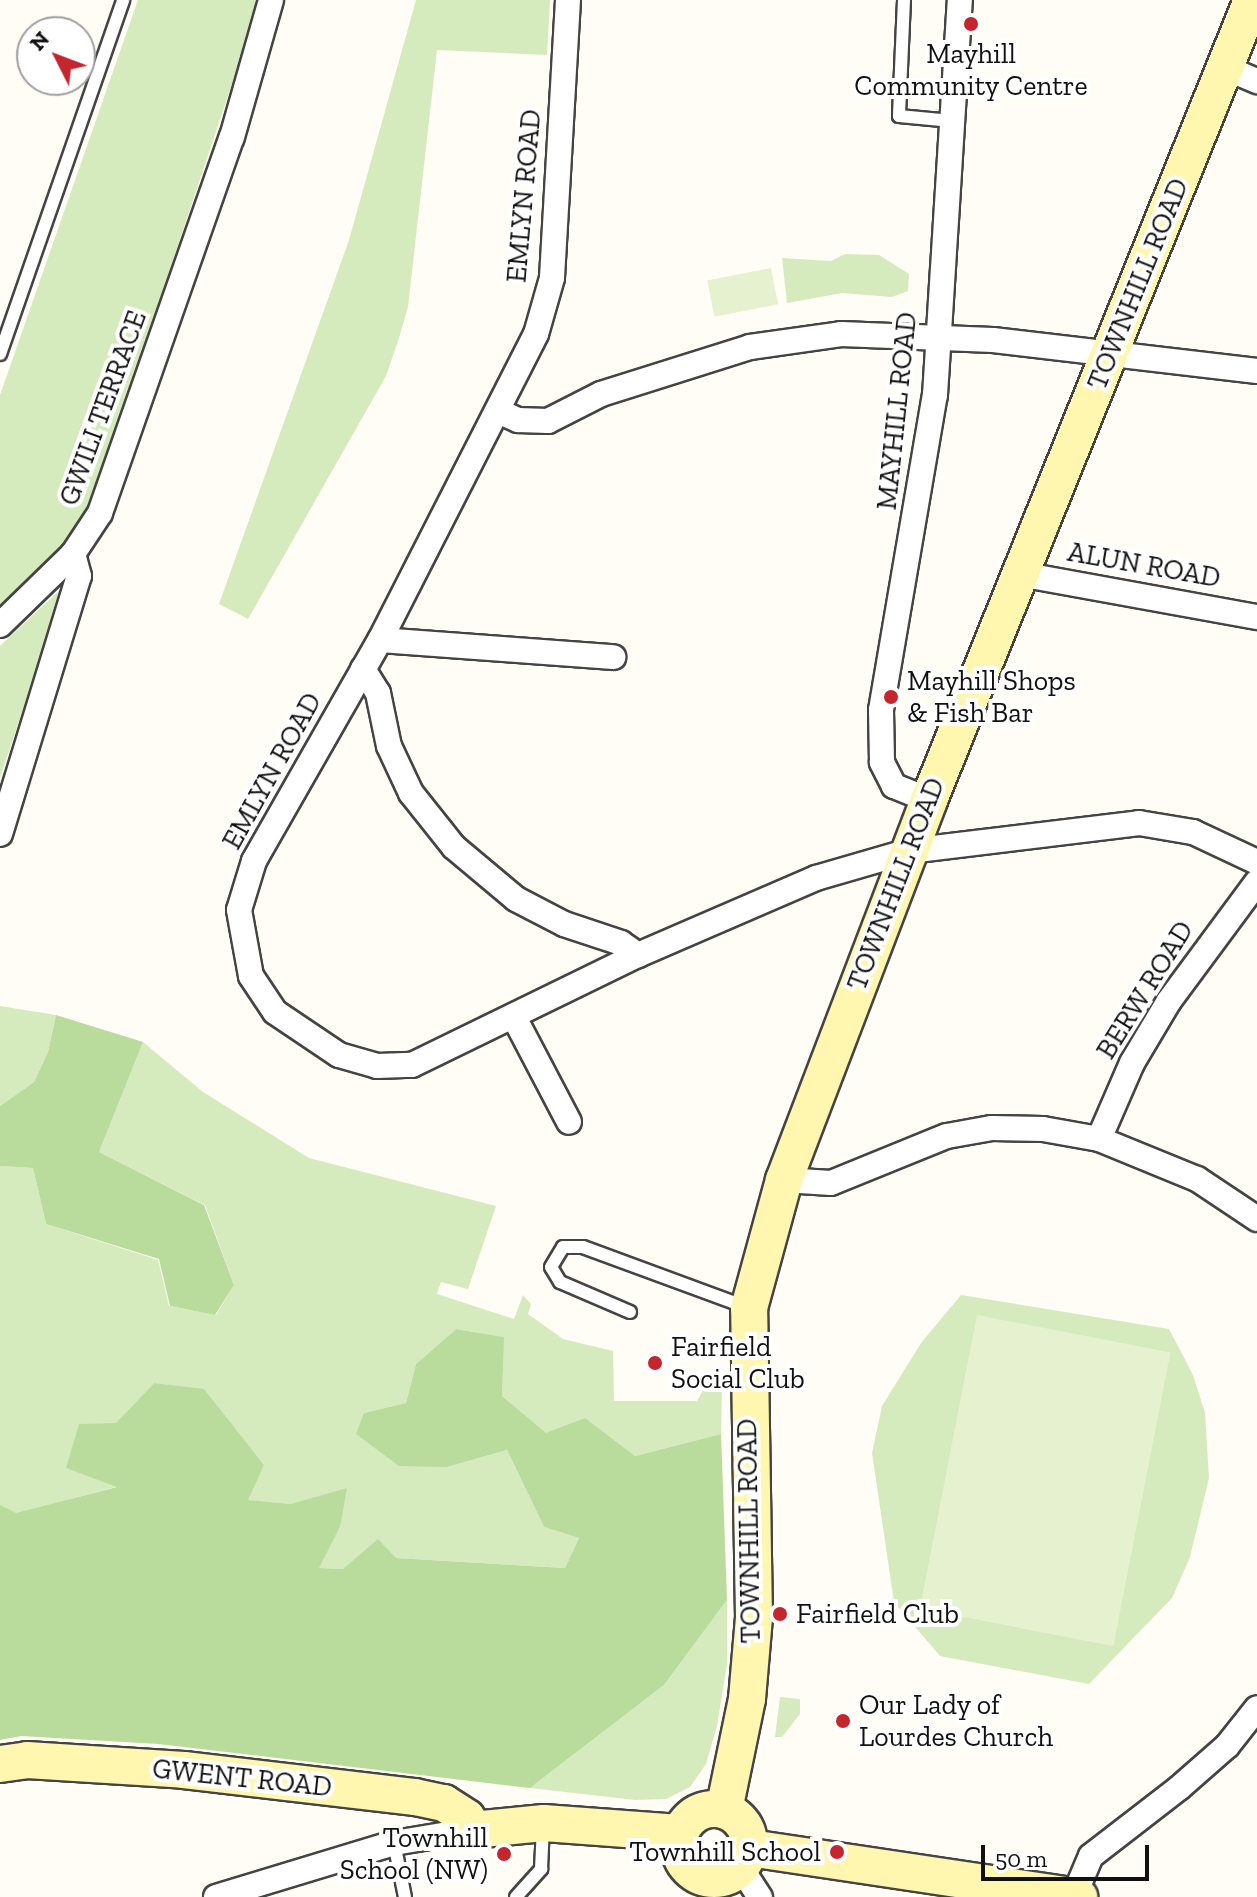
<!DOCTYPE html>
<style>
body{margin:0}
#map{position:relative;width:1257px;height:1897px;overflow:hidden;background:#fffdf5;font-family:"Zilla Slab",serif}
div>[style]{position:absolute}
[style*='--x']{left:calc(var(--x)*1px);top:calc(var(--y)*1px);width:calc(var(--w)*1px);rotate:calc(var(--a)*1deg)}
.green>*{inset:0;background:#d5ebbd}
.forest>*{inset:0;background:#b9dc9c}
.pitch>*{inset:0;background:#e6f2cf;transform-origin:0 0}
.roads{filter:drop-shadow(2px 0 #444) drop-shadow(-2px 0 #444) drop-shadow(0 2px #444) drop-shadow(0 -2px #444)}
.lane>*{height:12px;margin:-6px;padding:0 6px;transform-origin:6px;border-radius:6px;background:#fff}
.street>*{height:24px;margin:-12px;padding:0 12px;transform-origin:12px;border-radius:12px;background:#fff}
.secondary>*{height:36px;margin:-18px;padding:0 18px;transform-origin:18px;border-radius:18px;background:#fff6b0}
.secondary>.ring{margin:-18px;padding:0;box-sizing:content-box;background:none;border:36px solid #fff6b0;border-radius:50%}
.dots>*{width:22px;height:22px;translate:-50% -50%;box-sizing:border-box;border:4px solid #fff;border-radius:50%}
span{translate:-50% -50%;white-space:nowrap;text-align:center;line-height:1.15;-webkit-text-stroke:8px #fff;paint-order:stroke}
.poi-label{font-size:28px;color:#111}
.left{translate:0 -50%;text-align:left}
.right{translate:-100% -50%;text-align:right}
.street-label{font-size:28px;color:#111}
.north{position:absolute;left:16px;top:16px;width:80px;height:80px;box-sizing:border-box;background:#fff;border:2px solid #a0a0a0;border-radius:50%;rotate:312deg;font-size:22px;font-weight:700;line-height:32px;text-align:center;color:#111}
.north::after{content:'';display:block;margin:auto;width:28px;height:36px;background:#c4262e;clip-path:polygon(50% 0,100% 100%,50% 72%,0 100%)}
.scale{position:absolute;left:981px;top:1845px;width:168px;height:36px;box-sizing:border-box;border:4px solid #111;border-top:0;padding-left:10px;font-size:24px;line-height:28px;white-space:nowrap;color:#111;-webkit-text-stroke:6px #fff;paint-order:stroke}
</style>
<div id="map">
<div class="green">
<div style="clip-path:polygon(138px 0,260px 0,95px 493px,76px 530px,0 607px,0 395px)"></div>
<div style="clip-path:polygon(416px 0,550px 0,547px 55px,437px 50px,408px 307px,399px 338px,386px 376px,248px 619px,219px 604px,349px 240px)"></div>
<div style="clip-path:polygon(845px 254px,879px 255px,909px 274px,908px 291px,892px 297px,842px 293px,787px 303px,782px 258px,831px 261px)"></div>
<div style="clip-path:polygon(64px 586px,0 778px,0 646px)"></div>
<div style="clip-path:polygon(0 1006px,56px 1015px,48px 1052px,34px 1082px,0 1106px)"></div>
<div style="clip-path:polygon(143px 1042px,203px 1092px,309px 1158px,496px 1206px,468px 1289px,441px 1282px,437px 1294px,514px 1319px,523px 1295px,531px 1304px,528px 1314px,563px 1339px,613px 1351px,614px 1401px,697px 1401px,706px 1385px,722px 1384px,721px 1434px,635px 1456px,585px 1419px,546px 1434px,502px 1396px,503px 1337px,456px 1329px,416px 1364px,406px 1403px,364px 1413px,447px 1467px,507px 1450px,544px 1527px,579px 1538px,565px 1568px,396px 1558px,343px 1569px,318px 1568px,340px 1527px,291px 1504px,247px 1500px,264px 1465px,204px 1390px,154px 1383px,116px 1423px,119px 1486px,15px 1514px,0 1505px,0 1166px,33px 1168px,46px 1224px,158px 1260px,169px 1306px,216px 1315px,234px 1285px,205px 1205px,99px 1152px)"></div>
<div style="clip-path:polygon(961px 1295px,1169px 1329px,1193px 1375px,1205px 1413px,1209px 1478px,1190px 1557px,1172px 1598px,1089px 1684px,940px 1656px,894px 1602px,872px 1453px,882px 1406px,921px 1343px)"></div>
<div style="clip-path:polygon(727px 1600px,727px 1664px,717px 1726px,706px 1764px,690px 1787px,666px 1799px,635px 1800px,530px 1788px,664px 1685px)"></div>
<div style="clip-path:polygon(780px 1697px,800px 1699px,800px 1714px,782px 1737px,775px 1737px)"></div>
</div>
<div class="forest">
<div style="clip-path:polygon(56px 1015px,143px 1042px,99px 1152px,204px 1205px,234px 1285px,215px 1315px,170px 1306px,159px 1259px,46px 1224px,33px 1168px,0 1166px,0 1106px,34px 1082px,48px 1052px)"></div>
<div style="clip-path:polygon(456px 1329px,504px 1337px,502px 1396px,546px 1433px,585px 1418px,635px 1456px,721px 1434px,727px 1600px,664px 1685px,530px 1788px,158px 1744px,21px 1736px,0 1740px,0 1505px,16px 1513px,117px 1487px,66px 1468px,79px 1424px,116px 1423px,154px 1383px,204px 1389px,264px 1465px,248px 1500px,291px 1504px,347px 1488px,340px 1527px,319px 1568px,343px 1569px,378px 1539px,396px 1558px,565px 1568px,579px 1538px,544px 1527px,507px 1450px,447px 1467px,399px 1466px,356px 1434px,364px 1413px,406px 1403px,416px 1364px)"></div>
</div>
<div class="pitch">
<div style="left:771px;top:268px;width:37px;height:65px;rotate:79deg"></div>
<div style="left:977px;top:1315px;width:197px;height:299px;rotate:11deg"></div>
</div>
<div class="roads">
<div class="lane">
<div style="--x:904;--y:0;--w:116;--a:92.5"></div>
<div style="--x:899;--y:116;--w:53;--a:5.4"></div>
<div style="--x:0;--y:354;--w:375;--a:-70.8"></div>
<div style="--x:630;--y:1312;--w:76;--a:-156.8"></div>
<div style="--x:560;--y:1282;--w:17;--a:-121"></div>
<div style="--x:551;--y:1267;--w:23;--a:-59"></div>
<div style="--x:563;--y:1247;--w:20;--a:0"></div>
<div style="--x:583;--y:1247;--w:174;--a:20.2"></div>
<div style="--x:394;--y:1843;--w:55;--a:78.5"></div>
<div style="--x:516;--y:1897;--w:38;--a:-48"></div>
<div style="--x:541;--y:1869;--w:43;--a:-87.3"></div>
</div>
<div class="street">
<div style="--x:568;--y:0;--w:278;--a:93.3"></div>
<div style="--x:552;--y:278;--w:58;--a:105.9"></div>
<div style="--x:536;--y:334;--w:343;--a:117"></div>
<div style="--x:380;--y:640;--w:254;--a:119.7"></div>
<div style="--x:254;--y:861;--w:51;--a:107"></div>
<div style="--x:239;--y:910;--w:67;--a:79.7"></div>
<div style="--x:251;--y:976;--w:43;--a:56.3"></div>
<div style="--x:275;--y:1012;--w:77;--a:33.9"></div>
<div style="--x:339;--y:1055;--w:40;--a:16"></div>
<div style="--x:377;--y:1066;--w:35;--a:-2"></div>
<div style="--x:412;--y:1065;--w:251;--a:-26"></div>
<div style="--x:638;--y:955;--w:194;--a:-23.4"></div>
<div style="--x:816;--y:878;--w:97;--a:-16.2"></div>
<div style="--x:909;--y:851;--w:232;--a:-6.9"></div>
<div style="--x:1139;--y:823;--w:55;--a:9.5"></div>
<div style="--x:1193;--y:832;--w:71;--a:25.1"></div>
<div style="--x:1226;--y:68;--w:34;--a:23"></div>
<div style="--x:500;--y:412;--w:20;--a:24"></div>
<div style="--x:518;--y:420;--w:30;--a:2"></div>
<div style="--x:548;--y:421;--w:59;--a:-27"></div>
<div style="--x:601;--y:394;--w:156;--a:-17.5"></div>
<div style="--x:750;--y:347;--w:92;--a:-8.1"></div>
<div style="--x:841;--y:334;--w:152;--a:2.3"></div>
<div style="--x:993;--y:340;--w:266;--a:6.7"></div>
<div style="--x:1020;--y:574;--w:241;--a:10.3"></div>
<div style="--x:0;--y:625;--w:102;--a:-44.2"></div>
<div style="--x:380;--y:640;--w:234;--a:4.2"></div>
<div style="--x:363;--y:669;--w:28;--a:58"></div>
<div style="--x:378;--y:693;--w:54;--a:78.3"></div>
<div style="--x:389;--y:746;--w:52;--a:64.9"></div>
<div style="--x:411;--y:793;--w:69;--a:51.5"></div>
<div style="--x:454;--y:847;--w:81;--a:40"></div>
<div style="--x:516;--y:899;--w:54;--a:27.5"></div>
<div style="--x:564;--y:924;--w:60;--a:18.4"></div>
<div style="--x:621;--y:943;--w:21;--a:35"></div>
<div style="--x:929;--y:800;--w:38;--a:-158"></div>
<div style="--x:894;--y:786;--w:27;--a:-117"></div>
<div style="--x:882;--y:762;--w:52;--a:-91.1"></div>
<div style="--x:881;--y:710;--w:320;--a:-80.3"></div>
<div style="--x:935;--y:395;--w:396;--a:-86.4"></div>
<div style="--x:0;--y:834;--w:270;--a:-73"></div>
<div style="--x:79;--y:576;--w:23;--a:-105"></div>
<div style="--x:73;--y:554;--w:49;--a:-56.6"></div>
<div style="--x:100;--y:513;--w:398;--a:-70.7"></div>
<div style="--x:232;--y:137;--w:142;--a:-74.1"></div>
<div style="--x:515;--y:1019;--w:116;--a:62.3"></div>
<div style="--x:1099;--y:1139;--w:83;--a:-66.5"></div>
<div style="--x:1132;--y:1063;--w:72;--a:-59.2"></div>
<div style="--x:1169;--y:1001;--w:148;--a:-53.5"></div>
<div style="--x:784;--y:1180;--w:47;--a:3.7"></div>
<div style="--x:831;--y:1183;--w:125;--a:-22.1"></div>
<div style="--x:947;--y:1136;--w:46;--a:-10.1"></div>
<div style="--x:992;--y:1128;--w:51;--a:1.1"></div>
<div style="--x:1043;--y:1129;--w:57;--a:10.1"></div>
<div style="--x:1099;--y:1139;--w:106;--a:22.2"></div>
<div style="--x:1197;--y:1179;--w:72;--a:33.7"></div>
<div style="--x:741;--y:1868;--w:35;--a:57"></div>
<div style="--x:1074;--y:1896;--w:43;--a:-67"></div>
<div style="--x:1091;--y:1856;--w:111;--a:-37.7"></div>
<div style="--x:1179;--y:1788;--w:64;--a:-41.2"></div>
<div style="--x:1227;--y:1746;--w:48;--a:-51.7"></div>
<div style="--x:216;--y:1897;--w:186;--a:-16.9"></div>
<div style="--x:394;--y:1843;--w:79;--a:-9.5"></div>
</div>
<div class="secondary">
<div style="--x:0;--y:1764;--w:27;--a:-8"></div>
<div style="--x:27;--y:1760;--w:157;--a:3.6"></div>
<div style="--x:184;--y:1770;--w:233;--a:6.7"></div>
<div style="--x:415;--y:1797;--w:30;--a:12"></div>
<div style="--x:444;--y:1803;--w:27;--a:33"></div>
<div style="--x:467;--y:1818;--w:13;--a:67"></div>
<div style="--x:472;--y:1830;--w:72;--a:-5.6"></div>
<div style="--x:544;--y:1823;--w:136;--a:4.2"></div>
<div class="ring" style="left:679px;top:1809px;width:34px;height:34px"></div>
<div style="--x:724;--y:1810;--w:113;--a:-78.3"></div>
<div style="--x:747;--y:1699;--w:81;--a:-85.1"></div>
<div style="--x:754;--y:1618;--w:310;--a:-90.9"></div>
<div style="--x:749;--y:1308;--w:133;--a:-74.7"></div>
<div style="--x:784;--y:1180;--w:407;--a:-69.1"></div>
<div style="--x:929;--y:800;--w:863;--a:-68.01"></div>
<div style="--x:750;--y:1848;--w:333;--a:8.5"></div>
</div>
</div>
<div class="dots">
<div style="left:971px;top:24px;background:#c4262e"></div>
<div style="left:891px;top:697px;background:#c4262e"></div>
<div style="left:655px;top:1363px;background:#c4262e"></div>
<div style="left:780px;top:1614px;background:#c4262e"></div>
<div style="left:843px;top:1721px;background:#c4262e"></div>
<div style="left:837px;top:1852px;background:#c4262e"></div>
<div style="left:504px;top:1854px;background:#c4262e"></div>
</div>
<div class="poi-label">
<span style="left:971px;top:70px">Mayhill<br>Community Centre</span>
<span class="left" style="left:907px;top:697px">Mayhill Shops<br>&amp; Fish Bar</span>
<span class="left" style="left:671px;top:1363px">Fairfield<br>Social Club</span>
<span class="left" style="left:796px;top:1614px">Fairfield Club</span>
<span class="left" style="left:859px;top:1721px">Our Lady of<br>Lourdes Church</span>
<span class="right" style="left:488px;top:1854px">Townhill<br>School (NW)</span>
<span class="right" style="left:821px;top:1852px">Townhill School</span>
</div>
<div class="street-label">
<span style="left:524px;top:196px;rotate:-85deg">EMLYN ROAD</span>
<span style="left:1138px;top:284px;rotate:-68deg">TOWNHILL ROAD</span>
<span style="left:103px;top:408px;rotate:-70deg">GWILI TERRACE</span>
<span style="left:897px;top:411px;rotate:-84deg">MAYHILL ROAD</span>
<span style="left:1144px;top:565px;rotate:10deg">ALUN ROAD</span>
<span style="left:272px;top:771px;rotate:-61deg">EMLYN ROAD</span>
<span style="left:896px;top:884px;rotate:-69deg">TOWNHILL ROAD</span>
<span style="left:1145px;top:990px;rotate:-58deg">BERW ROAD</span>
<span style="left:749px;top:1531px;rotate:-91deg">TOWNHILL ROAD</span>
<span style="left:242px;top:1778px;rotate:6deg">GWENT ROAD</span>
</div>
<div class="north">N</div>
<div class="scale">50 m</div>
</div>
